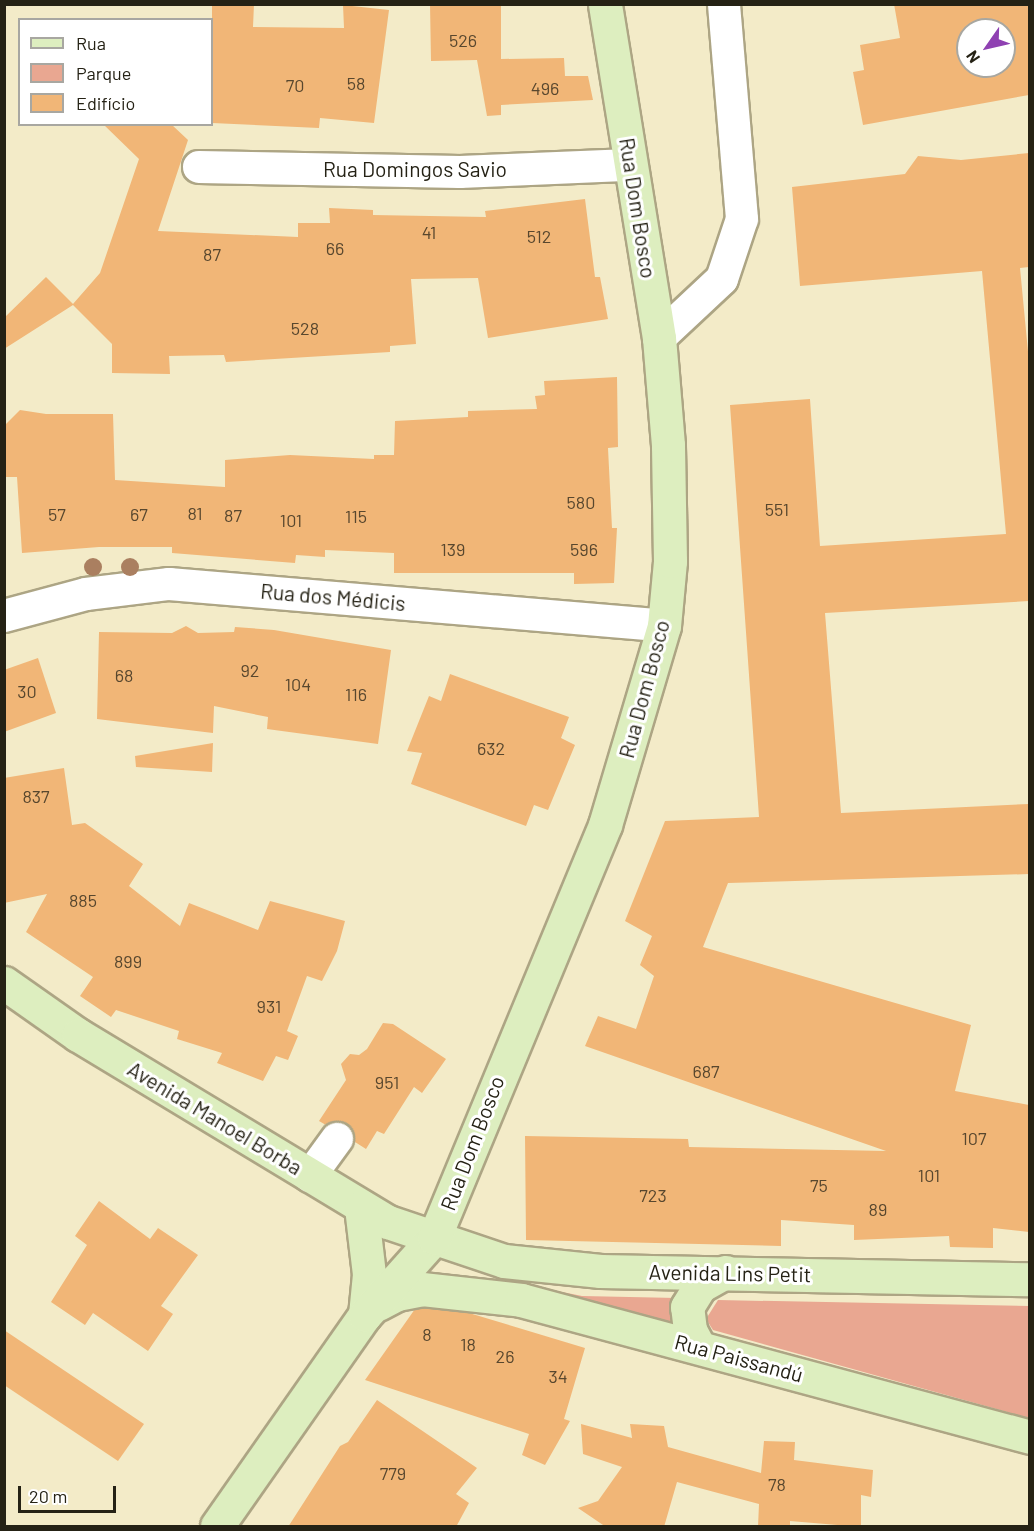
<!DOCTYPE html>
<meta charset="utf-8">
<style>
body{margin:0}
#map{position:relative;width:1034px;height:1531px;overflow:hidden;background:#f3ebc8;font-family:Barlow,sans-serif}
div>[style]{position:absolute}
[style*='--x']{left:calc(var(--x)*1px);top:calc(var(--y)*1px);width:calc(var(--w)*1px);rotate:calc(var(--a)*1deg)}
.green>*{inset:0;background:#e9a791}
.building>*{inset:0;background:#f1b677}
.roads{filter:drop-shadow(2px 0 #ada584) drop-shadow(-2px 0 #ada584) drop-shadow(0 2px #ada584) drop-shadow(0 -2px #ada584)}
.minor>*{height:32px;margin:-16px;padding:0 16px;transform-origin:16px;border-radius:16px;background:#fff}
.major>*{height:33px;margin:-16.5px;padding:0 16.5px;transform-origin:16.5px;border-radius:16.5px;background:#ddeebf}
.trees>*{width:18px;height:18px;margin:-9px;border-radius:50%;background:#aa7f60}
span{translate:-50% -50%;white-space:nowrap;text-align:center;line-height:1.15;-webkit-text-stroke:6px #fff;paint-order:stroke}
.number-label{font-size:18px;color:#58472e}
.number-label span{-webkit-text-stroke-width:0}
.street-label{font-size:21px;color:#252215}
.frame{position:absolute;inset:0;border:6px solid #252215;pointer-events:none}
.legend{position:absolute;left:18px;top:18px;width:195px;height:108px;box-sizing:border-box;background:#fff;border:2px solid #a8a7a1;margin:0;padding:8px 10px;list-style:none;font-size:18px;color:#252215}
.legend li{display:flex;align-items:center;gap:12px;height:30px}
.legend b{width:30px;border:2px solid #a8a7a1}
.north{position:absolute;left:956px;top:18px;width:60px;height:60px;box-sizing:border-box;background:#fff;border:2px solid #a8a7a1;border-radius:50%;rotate:236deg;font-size:16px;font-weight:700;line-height:24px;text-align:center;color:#252215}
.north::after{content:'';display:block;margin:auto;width:21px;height:27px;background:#8f41b2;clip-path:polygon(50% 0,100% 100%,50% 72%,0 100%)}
.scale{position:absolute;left:18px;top:1486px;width:98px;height:27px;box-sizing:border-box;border:3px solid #252215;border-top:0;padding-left:8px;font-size:18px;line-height:21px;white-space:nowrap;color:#252215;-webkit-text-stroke:4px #fff;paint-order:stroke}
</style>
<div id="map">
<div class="green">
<div style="clip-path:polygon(503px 1280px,582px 1296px,677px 1298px,672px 1328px)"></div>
<div style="clip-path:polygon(718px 1300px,1029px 1306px,1029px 1418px,713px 1330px,706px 1319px)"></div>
</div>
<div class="building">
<div style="clip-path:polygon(212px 4px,254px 4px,253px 27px,344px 28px,343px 5px,389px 10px,374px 123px,320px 118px,319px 128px,212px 123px)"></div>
<div style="clip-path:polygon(430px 4px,501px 4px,501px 59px,564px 58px,565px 76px,588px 76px,593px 100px,501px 105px,501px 115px,487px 116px,477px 60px,431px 61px)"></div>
<div style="clip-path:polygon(evenodd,894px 4px,1029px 4px,1029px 95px,863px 125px,853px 72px,864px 70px,860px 45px,900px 38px,894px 4px,968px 30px,1004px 30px,1004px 66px,968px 66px,968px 30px)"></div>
<div style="clip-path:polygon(103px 124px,171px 124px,188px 140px,158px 231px,298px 237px,298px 223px,330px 223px,329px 208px,373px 210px,373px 215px,486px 217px,485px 211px,585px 199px,595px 277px,600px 277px,608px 319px,488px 338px,478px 278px,411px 279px,416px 344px,390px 346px,390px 352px,226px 362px,224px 355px,169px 356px,170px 374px,112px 373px,112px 344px,73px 305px,4px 349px,4px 318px,46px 277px,73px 304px,100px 273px,139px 159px)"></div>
<div style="clip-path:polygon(1029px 153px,1029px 267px,1020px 268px,1029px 362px,1029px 601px,825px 613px,841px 813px,1029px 804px,1029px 874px,728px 883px,703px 947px,971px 1025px,955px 1091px,1029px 1105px,1029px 1232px,993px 1228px,993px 1248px,950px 1247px,949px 1236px,854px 1240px,854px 1225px,781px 1220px,781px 1246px,526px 1240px,525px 1136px,688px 1139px,689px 1147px,886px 1151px,585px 1046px,598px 1016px,636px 1029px,654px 976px,640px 965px,652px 936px,625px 921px,665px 821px,759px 817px,730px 405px,810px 399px,820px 546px,1006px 534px,982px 271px,800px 286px,792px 187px,905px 174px,918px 156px,961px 160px)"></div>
<div style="clip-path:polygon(617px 377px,618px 447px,608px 448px,612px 528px,617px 528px,614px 583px,574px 584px,574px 573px,394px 573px,394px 553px,325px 550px,325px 557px,296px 555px,295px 563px,172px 553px,172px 547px,99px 547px,22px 553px,17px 477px,4px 477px,4px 426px,20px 410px,46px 414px,113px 414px,115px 480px,225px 487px,225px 460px,290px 455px,374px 459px,374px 455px,394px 455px,395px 421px,468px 417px,468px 411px,537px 409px,535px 396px,545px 395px,544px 381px)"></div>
<div style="clip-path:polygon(186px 626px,198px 633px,234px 632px,235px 627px,274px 630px,391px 650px,378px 744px,267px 729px,268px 717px,214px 706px,213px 733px,97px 719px,99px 632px,172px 633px)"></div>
<div style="clip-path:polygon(38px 658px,56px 713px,4px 732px,4px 670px)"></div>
<div style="clip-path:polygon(450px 674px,569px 717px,561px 738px,575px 745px,548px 810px,534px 805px,526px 826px,411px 784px,422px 753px,407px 751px,429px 696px,441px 701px)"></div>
<div style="clip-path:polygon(213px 743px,212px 772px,136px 767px,135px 756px)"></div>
<div style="clip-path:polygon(64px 768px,72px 825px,85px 823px,143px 864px,129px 886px,180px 926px,189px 903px,258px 930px,270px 901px,345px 921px,337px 951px,322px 981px,307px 976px,287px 1031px,298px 1036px,288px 1060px,276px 1056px,263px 1081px,217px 1063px,222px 1053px,177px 1039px,179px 1031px,116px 1010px,111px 1017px,80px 996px,93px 977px,26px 932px,47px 894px,4px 903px,4px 778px)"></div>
<div style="clip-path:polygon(383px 1023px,393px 1024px,446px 1059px,422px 1093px,414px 1087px,384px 1134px,377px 1131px,366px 1149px,355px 1142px,347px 1124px,338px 1121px,326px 1125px,319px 1121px,346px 1080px,341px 1064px,350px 1054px,359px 1055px,367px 1049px)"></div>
<div style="clip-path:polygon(99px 1201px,150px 1239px,158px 1228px,198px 1255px,161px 1306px,173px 1314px,148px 1351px,93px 1313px,85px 1325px,51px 1302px,87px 1245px,75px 1236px)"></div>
<div style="clip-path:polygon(423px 1308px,469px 1313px,585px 1348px,564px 1419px,570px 1421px,545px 1465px,522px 1455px,529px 1434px,365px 1380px,415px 1309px)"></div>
<div style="clip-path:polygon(4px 1330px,144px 1424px,118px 1461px,4px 1385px)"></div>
<div style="clip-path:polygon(377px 1400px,477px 1468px,456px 1494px,469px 1503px,456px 1527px,288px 1527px,340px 1446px,348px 1442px)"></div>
<div style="clip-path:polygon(581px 1424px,632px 1438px,630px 1424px,664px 1426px,668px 1447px,761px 1473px,764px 1441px,795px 1442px,794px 1460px,873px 1470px,871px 1497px,861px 1495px,861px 1527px,790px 1521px,790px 1527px,758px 1527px,759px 1504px,677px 1482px,664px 1527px,606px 1527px,578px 1508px,598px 1501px,622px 1467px,583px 1454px)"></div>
</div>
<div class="roads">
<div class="minor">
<div style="--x:199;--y:167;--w:261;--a:1.1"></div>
<div style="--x:460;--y:172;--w:170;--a:-2.4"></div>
<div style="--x:659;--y:338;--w:86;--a:-43.1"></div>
<div style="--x:722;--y:279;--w:63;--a:-71.6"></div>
<div style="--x:742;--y:219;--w:216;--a:-94.8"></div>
<div style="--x:4;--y:616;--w:85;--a:-15"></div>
<div style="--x:86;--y:594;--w:84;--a:-6.9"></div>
<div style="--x:169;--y:584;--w:497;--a:4.8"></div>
<div style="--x:310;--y:1176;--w:46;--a:-53.9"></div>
</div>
<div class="major">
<div style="--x:4;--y:983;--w:90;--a:35.1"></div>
<div style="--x:78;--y:1035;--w:362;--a:31.1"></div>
<div style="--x:388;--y:1222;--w:122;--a:18.6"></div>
<div style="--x:504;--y:1261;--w:97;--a:5.9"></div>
<div style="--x:600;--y:1271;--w:430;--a:1.1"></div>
<div style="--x:361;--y:1207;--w:67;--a:83.2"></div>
<div style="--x:369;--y:1274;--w:41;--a:95.6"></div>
<div style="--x:378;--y:1304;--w:21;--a:-28"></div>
<div style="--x:397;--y:1294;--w:25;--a:-11"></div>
<div style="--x:422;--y:1289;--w:100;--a:6.3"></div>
<div style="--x:521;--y:1300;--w:527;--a:15.06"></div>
<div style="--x:699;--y:1347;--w:19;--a:-118"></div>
<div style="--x:690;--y:1330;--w:23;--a:-97"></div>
<div style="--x:687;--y:1307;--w:25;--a:-58"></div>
<div style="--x:700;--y:1286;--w:29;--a:-29"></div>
<div style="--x:217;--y:1526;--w:258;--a:-55"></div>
<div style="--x:365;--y:1315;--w:103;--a:-48.1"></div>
<div style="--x:434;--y:1238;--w:447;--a:-67.5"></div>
<div style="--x:605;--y:825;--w:208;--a:-73.5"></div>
<div style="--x:664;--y:626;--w:65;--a:-84.7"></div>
<div style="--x:670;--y:561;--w:116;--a:-91"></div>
<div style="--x:668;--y:445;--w:107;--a:-94.8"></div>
<div style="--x:659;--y:338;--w:338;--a:-99.2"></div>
</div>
</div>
<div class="trees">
<div style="left:93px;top:567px"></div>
<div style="left:130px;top:567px"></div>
</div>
<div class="number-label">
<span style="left:463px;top:40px">526</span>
<span style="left:356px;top:83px">58</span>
<span style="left:295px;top:85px">70</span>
<span style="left:545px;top:88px">496</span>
<span style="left:429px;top:232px">41</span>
<span style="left:539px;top:236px">512</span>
<span style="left:335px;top:248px">66</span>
<span style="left:212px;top:254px">87</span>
<span style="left:305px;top:328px">528</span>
<span style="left:581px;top:502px">580</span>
<span style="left:777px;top:509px">551</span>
<span style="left:195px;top:513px">81</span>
<span style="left:57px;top:514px">57</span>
<span style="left:139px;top:514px">67</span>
<span style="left:233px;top:515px">87</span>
<span style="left:356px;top:516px">115</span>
<span style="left:291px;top:520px">101</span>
<span style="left:453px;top:549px">139</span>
<span style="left:584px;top:549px">596</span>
<span style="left:250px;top:670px">92</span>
<span style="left:124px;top:675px">68</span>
<span style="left:298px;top:684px">104</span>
<span style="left:27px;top:691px">30</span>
<span style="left:356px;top:694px">116</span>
<span style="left:491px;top:748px">632</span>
<span style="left:36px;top:796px">837</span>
<span style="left:83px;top:900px">885</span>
<span style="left:128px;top:961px">899</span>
<span style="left:269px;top:1006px">931</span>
<span style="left:706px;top:1071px">687</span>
<span style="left:387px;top:1082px">951</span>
<span style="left:974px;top:1138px">107</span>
<span style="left:929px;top:1175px">101</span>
<span style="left:819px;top:1185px">75</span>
<span style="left:653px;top:1195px">723</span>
<span style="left:878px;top:1209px">89</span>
<span style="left:427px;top:1334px">8</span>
<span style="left:468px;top:1344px">18</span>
<span style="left:505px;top:1356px">26</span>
<span style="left:558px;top:1376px">34</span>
<span style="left:393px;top:1473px">779</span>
<span style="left:777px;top:1484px">78</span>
</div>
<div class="street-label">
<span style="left:415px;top:169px">Rua Domingos Savio</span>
<span style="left:638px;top:208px;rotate:81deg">Rua Dom Bosco</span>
<span style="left:333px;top:597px;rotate:5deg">Rua dos Médicis</span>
<span style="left:644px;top:689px;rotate:-75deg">Rua Dom Bosco</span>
<span style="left:215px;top:1118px;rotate:31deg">Avenida Manoel Borba</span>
<span style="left:472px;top:1143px;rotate:-69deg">Rua Dom Bosco</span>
<span style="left:730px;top:1273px;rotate:1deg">Avenida Lins Petit</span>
<span style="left:739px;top:1358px;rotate:15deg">Rua Paissandú</span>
</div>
<div class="frame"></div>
<ul class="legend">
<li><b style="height:8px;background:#ddeebf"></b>Rua</li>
<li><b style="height:16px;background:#e9a791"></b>Parque</li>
<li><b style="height:16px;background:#f1b677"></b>Edifício</li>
</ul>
<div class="north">N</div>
<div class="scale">20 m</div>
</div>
